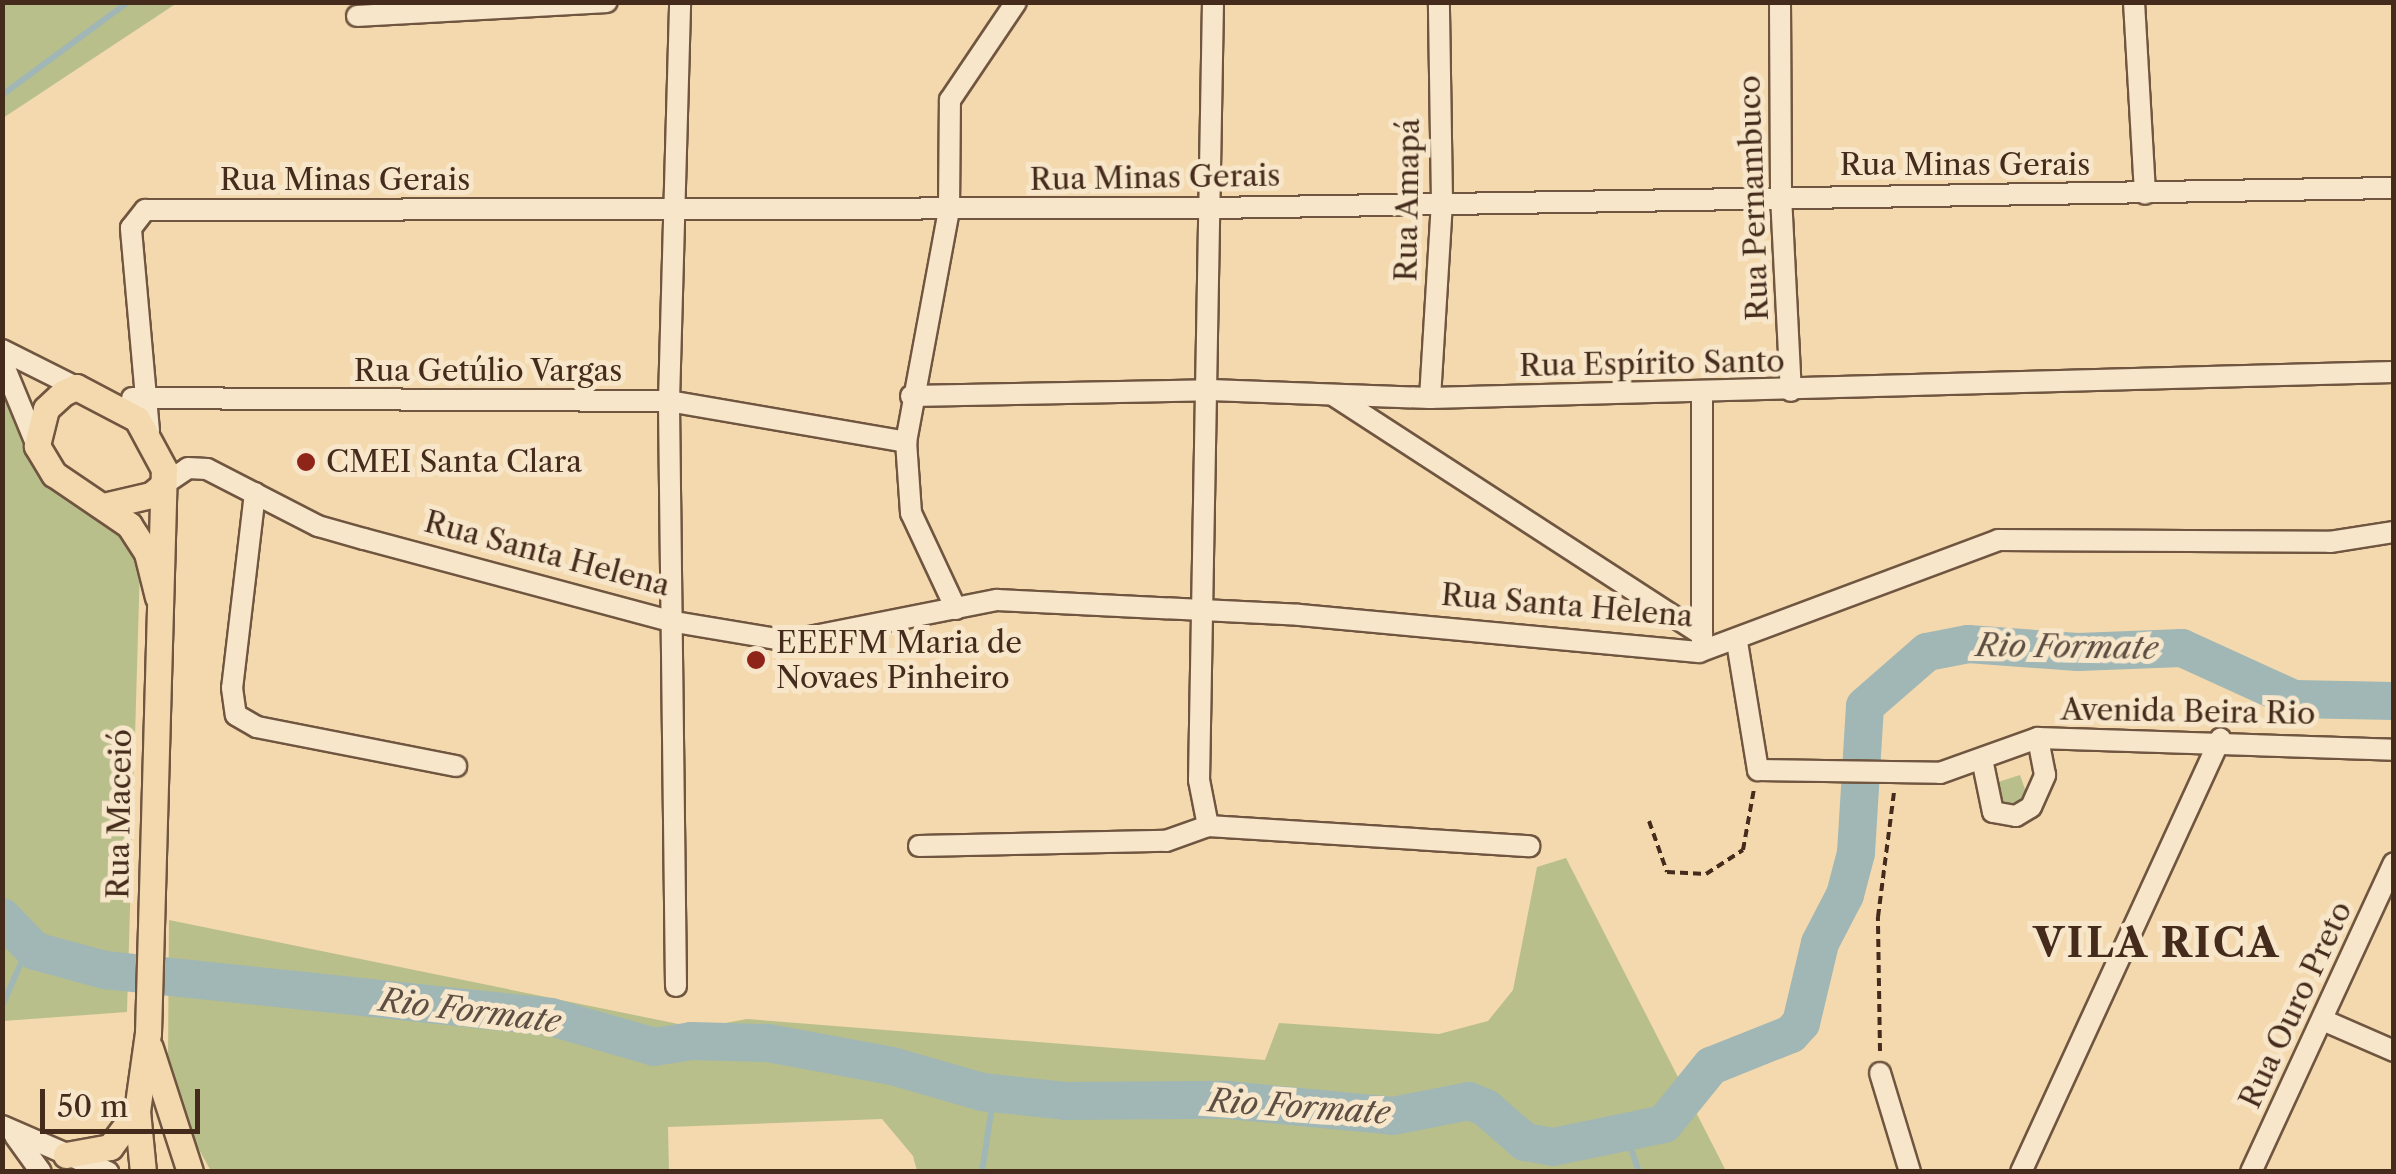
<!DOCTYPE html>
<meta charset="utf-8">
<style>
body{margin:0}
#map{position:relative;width:2396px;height:1174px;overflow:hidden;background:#f3d9ad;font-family:"Libre Caslon Text",serif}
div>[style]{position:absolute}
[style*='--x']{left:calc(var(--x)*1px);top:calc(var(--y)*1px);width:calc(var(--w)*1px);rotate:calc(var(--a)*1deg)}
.green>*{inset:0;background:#b9bf8b}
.stream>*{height:6px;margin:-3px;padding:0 3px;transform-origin:3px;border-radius:3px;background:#a0b7b5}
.river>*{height:38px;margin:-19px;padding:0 19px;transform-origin:19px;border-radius:19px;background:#a0b7b5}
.path>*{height:4px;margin-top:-2px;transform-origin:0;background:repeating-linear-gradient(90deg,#452b1c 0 8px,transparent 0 13px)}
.roads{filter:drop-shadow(2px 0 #705640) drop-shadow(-2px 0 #705640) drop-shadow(0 2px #705640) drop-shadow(0 -2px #705640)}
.minor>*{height:20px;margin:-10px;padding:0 10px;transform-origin:10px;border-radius:10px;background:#f7e6ca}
.major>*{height:25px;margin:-12.5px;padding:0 12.5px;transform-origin:12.5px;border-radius:12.5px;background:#f3d9ad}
.dots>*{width:28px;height:28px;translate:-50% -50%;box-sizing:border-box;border:5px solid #f7e6ca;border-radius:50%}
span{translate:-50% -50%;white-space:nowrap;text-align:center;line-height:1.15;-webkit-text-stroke:10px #f7e6ca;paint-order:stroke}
.street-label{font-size:30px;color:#452b1c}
.poi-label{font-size:30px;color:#452b1c}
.left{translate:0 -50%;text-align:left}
.water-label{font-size:32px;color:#5c4e42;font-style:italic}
.district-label{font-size:40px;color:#452b1c;font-weight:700;letter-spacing:2.5px}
.frame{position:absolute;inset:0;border:5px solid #452b1c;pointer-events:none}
.scale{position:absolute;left:40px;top:1089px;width:160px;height:45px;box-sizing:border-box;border:5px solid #452b1c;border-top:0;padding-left:12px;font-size:30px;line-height:35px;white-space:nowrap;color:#452b1c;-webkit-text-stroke:8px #f7e6ca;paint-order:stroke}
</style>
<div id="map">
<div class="green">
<div style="clip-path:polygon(3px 2px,177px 2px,177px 3px,3px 118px)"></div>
<div style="clip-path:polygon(2px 380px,27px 457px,39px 471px,111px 513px,140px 565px,127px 1012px,3px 1021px)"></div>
<div style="clip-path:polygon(2020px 775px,2027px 795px,2009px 807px,1998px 803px,1992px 784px)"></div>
<div style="clip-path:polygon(1566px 858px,1726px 1171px,917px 1171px,913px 1156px,882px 1119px,668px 1127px,669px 1171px,211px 1171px,180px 1116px,168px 1056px,169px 920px,698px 1028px,747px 1019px,1265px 1060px,1279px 1023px,1439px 1034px,1488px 1021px,1513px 990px,1537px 867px)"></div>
</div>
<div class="stream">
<div style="--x:2;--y:95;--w:157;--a:-36.4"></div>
<div style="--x:2;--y:1006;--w:64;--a:-66.2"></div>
<div style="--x:1626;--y:1134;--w:40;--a:71.1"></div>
<div style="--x:982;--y:1172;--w:80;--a:-81.4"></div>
</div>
<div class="river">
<div style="--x:2;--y:917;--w:47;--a:45.9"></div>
<div style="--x:35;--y:951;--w:73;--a:15.2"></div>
<div style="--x:105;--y:970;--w:448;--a:6"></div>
<div style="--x:551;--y:1017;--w:107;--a:16.2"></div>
<div style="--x:654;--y:1047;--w:37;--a:-9"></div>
<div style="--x:691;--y:1041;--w:77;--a:1.5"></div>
<div style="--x:768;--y:1043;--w:126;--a:10.5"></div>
<div style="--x:892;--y:1066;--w:94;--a:16.1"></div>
<div style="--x:982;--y:1092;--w:83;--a:6.2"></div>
<div style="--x:1065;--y:1101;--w:163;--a:-0.4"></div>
<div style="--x:1228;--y:1100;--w:166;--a:5.5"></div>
<div style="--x:1393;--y:1116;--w:77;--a:-11.2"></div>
<div style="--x:1469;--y:1101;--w:18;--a:22"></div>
<div style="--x:1486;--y:1108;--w:52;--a:41.1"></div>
<div style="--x:1525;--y:1142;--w:28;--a:10"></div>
<div style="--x:1553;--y:1147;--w:113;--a:-11.7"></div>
<div style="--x:1664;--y:1124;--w:75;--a:-51"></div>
<div style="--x:1711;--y:1066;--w:86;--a:-21.8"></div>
<div style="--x:1791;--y:1034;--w:15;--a:-48"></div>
<div style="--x:1801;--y:1023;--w:82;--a:-76.6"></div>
<div style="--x:1820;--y:943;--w:54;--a:-62.5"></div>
<div style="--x:1845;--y:895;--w:43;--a:-75.3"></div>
<div style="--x:1856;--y:853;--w:147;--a:-86.5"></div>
<div style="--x:1865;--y:706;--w:82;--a:-41.1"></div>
<div style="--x:1927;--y:652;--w:42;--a:-11"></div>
<div style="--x:1968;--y:644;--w:110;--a:4.2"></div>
<div style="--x:2078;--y:652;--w:104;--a:-2.2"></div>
<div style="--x:2182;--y:648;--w:123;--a:24.5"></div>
<div style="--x:2294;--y:699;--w:100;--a:1.1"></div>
</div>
<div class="path">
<div style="--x:1649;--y:821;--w:54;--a:70.6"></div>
<div style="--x:1667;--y:872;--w:39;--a:3"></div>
<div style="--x:1706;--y:874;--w:44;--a:-33"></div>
<div style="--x:1743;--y:850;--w:62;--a:-79.8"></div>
<div style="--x:1880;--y:1051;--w:134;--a:-90.9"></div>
<div style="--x:1878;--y:917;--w:126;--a:-82.7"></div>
</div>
<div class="roads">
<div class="minor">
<div style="--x:1213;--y:2;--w:778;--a:91.03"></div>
<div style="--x:1199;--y:780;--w:47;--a:78.9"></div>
<div style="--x:1208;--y:826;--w:322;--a:3.6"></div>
<div style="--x:1780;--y:2;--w:194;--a:89.7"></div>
<div style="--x:1781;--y:196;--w:195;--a:87.1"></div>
<div style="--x:2134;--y:2;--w:192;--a:86.7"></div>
<div style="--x:357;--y:16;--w:250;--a:-3.2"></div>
<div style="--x:2;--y:350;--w:83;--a:26.6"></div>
<div style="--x:2;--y:361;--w:92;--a:67.6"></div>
<div style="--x:1333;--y:395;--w:440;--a:33"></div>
<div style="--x:911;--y:396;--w:299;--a:-1.1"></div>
<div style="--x:1210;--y:390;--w:220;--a:2.1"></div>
<div style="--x:1430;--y:398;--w:964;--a:-1.54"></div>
<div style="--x:132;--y:398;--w:537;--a:0.32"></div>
<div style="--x:669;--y:401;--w:241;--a:9.8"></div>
<div style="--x:1430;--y:398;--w:196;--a:-86.5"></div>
<div style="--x:1442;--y:202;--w:200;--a:-90.9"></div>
<div style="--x:149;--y:431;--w:204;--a:-95.1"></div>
<div style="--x:131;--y:228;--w:23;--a:-52"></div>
<div style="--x:145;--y:210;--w:1067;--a:-0.11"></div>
<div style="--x:1212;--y:208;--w:1182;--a:-0.97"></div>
<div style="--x:163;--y:485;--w:30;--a:-34"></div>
<div style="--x:188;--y:468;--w:19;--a:3"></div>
<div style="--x:207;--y:469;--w:125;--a:27.2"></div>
<div style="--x:318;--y:526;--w:48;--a:15.8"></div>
<div style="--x:364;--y:539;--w:316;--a:15"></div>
<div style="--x:669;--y:621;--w:122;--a:9.5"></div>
<div style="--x:789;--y:641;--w:212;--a:-11.2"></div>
<div style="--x:997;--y:600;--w:302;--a:2.8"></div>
<div style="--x:1299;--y:615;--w:402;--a:5.3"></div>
<div style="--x:1699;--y:652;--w:319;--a:-20.5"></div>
<div style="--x:1998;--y:540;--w:332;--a:0.3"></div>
<div style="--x:2330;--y:542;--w:65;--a:-8.9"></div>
<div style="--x:255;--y:493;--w:196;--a:96.7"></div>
<div style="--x:232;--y:688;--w:27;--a:82"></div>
<div style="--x:236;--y:715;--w:24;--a:30"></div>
<div style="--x:257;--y:727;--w:203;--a:11.1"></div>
<div style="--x:956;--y:609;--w:106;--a:-115.1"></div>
<div style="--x:911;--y:513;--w:71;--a:-94"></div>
<div style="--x:906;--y:442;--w:237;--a:-79.5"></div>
<div style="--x:949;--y:209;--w:109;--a:-89.5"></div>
<div style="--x:950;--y:100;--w:118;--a:-56"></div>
<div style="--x:1737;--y:642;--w:130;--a:80.7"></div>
<div style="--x:1758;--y:770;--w:182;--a:0.9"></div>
<div style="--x:1940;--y:773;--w:104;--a:-19.7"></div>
<div style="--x:2038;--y:738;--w:356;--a:1.9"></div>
<div style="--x:1702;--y:645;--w:253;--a:-90"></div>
<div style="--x:1982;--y:759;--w:54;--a:78.3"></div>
<div style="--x:1993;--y:812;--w:23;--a:10"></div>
<div style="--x:2016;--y:816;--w:17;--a:-31"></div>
<div style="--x:2031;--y:807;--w:35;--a:-66"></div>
<div style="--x:2045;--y:775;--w:38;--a:-101"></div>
<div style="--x:919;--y:846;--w:247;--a:-1.2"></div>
<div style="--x:1166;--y:841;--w:45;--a:-19.7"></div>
<div style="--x:676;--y:986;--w:585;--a:-90.69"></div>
<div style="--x:669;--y:401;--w:399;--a:-88.4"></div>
<div style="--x:2325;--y:1021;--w:75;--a:23.5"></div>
<div style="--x:1880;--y:1073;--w:103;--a:73.1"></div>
<div style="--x:2;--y:1126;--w:116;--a:23.5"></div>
<div style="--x:15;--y:1136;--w:44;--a:54.2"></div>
<div style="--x:2021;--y:1172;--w:477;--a:-65.3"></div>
<div style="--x:2251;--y:1172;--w:340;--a:-65.2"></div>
</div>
<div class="major">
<div style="--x:108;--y:505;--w:44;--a:-13.1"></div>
<div style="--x:151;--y:495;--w:16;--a:-40"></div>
<div style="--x:150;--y:1048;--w:130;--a:72.1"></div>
<div style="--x:66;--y:1155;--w:45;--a:-10.3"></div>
<div style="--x:110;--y:1147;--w:45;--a:-53.1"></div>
<div style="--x:143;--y:1172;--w:61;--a:-95.6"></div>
<div style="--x:137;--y:1111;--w:79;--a:-82"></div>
<div style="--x:148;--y:1033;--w:564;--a:-88.38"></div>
<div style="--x:164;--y:469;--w:57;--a:-118.4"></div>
<div style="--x:137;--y:419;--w:69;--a:-152.3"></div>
<div style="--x:76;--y:387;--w:14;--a:155"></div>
<div style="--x:63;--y:393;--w:23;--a:137"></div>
<div style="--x:46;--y:409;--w:38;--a:104"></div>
<div style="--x:37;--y:446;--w:33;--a:59"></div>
<div style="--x:54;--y:474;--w:91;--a:34.2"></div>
<div style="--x:129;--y:525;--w:33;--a:57"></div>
<div style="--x:147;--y:553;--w:45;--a:76"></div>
</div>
</div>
<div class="dots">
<div style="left:306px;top:462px;background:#8f2418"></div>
<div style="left:756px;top:660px;background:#8f2418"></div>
</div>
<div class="street-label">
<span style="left:1965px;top:165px">Rua Minas Gerais</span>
<span style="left:1155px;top:178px;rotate:-1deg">Rua Minas Gerais</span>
<span style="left:345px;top:180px">Rua Minas Gerais</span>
<span style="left:1754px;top:198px;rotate:-92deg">Rua Pernambuco</span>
<span style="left:1408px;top:200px;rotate:-89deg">Rua Amapá</span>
<span style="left:1652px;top:364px;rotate:-1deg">Rua Espírito Santo</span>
<span style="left:488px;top:371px">Rua Getúlio Vargas</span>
<span style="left:547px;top:554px;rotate:15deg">Rua Santa Helena</span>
<span style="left:1567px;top:606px;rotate:5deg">Rua Santa Helena</span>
<span style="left:2188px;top:712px;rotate:1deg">Avenida Beira Rio</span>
<span style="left:120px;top:814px;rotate:-89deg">Rua Maceió</span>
<span style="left:2296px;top:1005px;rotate:-65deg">Rua Ouro Preto</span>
</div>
<div class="poi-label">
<span class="left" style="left:326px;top:462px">CMEI Santa Clara</span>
<span class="left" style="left:776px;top:660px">EEEFM Maria de<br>Novaes Pinheiro</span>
</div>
<div class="water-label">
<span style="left:2067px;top:647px;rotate:1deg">Rio Formate</span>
<span style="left:470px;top:1011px;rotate:7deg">Rio Formate</span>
<span style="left:1299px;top:1107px;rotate:4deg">Rio Formate</span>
</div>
<div class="district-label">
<span style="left:2157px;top:943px">VILA RICA</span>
</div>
<div class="frame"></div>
<div class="scale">50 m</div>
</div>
